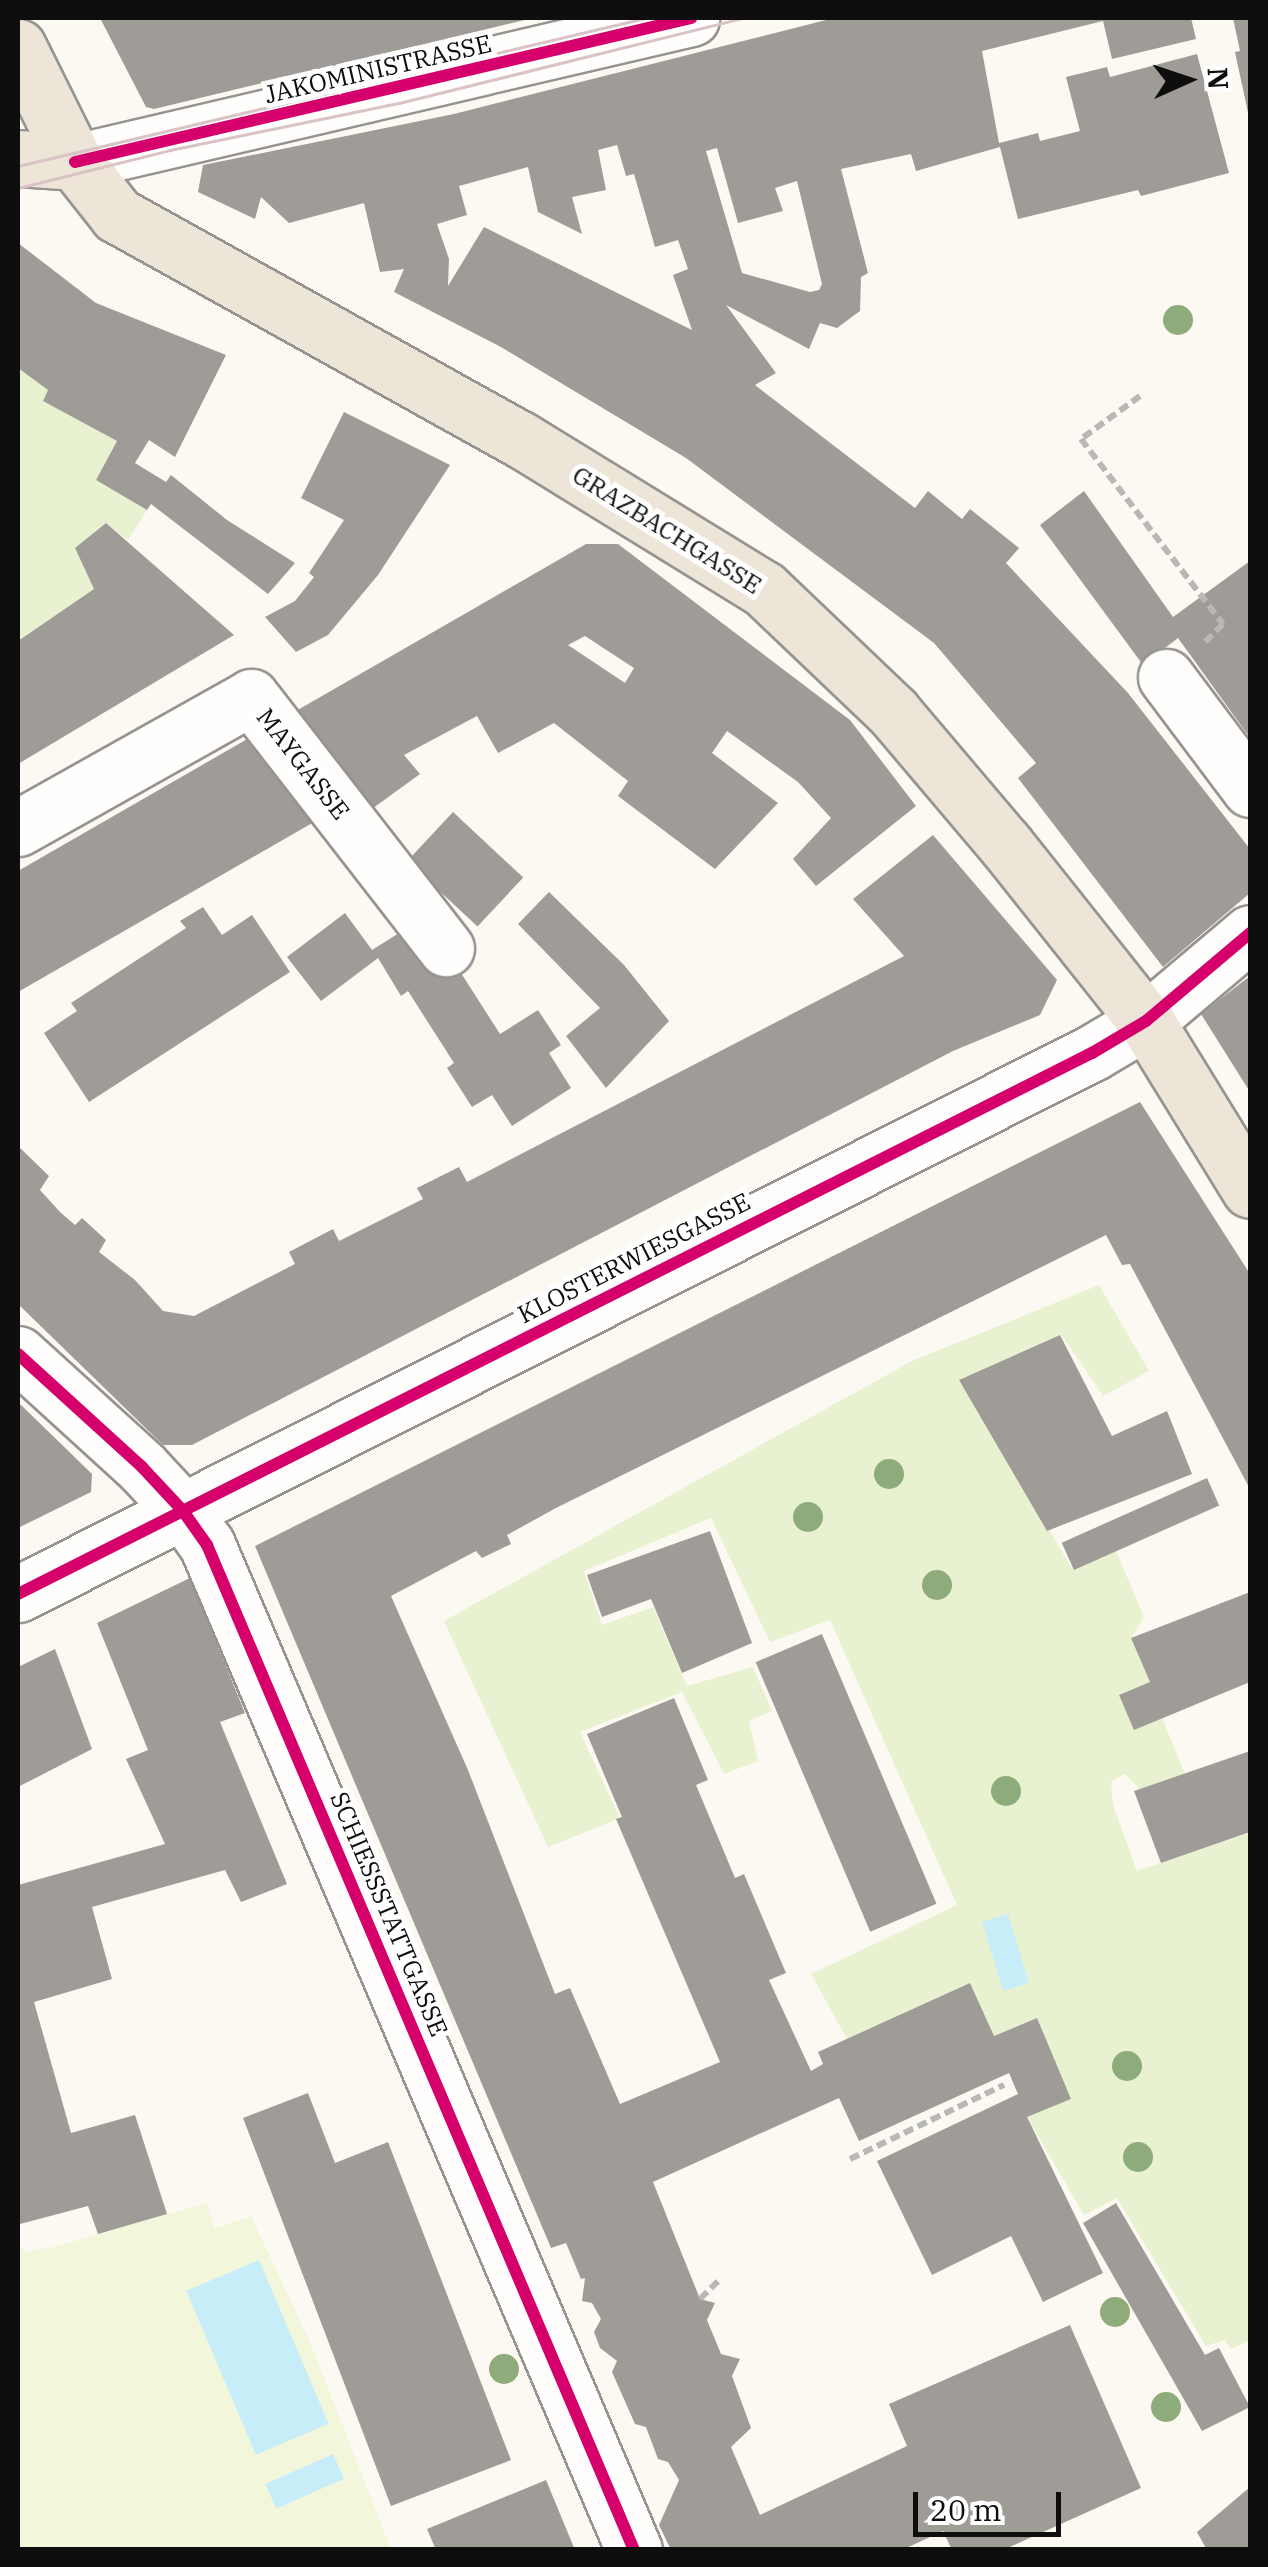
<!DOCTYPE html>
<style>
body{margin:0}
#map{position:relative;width:1268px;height:2567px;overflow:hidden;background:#fcf9f2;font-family:"IBM Plex Serif",serif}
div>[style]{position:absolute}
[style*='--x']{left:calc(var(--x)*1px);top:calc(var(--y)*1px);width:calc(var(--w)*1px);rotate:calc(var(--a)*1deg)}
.green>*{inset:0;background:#e9f2d0}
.pitch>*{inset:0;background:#f2f6db}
.water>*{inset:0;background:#c7edf8;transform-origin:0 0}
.building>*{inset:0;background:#9f9c98;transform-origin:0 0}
.path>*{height:6px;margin-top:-3px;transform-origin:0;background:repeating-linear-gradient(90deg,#b8b8b6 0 10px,transparent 0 15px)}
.roads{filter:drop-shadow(2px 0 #959491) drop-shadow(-2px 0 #959491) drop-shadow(0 2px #959491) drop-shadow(0 -2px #959491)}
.minor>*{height:55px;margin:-27.5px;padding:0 27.5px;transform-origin:27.5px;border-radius:27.5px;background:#fffefd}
.primary>*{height:55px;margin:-27.5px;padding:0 27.5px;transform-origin:27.5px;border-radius:27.5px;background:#ede5d8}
.tram>*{height:2.5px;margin:-1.25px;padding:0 1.25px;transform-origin:1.25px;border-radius:1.25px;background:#d9c3c7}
.cycleway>*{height:12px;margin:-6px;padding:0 6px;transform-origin:6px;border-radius:6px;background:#d6006c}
.trees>*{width:30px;height:30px;margin:-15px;border-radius:50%;background:#8eab7b}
span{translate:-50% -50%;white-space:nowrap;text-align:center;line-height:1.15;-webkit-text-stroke:10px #fff;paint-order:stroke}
.street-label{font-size:25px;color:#0e0e0e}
.frame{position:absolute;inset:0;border:20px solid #0e0e0e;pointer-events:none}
.north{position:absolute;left:1138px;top:30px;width:100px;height:100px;-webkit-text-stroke:8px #fff;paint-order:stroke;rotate:87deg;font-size:28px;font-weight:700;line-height:40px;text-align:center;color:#0e0e0e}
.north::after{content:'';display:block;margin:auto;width:35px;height:45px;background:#0e0e0e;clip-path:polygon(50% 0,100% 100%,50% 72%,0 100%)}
.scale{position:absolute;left:913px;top:2492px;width:148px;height:45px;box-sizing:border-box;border:5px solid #0e0e0e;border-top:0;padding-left:12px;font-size:30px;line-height:35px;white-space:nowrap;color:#0e0e0e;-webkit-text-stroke:8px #fff;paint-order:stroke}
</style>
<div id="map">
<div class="green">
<div style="clip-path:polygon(18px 368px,48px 390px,44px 401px,117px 441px,96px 480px,147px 510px,128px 540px,106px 523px,76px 548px,94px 589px,18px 641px)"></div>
<div style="clip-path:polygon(1099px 1285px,1149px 1371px,1103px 1396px,1061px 1334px,959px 1380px,1073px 1570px,1116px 1551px,1144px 1617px,1131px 1638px,1150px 1682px,1120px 1695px,1162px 1718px,1185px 1774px,1140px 1789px,1124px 1774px,1111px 1782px,1113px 1805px,1137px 1871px,1250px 1833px,1250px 2340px,1231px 2349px,1225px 2340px,1206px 2346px,1117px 2198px,1084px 2215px,1027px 2117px,1070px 2099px,1037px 2018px,994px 2036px,847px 2039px,811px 1974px,957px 1905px,830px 1620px,770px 1642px,711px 1518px,584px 1571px,602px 1625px,653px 1607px,687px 1686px,753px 1667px,772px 1711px,749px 1721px,758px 1761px,724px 1774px,682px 1692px,580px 1732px,620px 1818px,548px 1847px,444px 1621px,912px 1361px)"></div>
</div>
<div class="pitch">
<div style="clip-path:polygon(207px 2203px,214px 2229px,251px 2216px,310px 2342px,391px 2549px,18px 2549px,18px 2242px,24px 2252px,54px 2247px)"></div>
</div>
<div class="water">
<div style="left:1008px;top:1914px;width:72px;height:27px;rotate:73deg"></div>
<div style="left:259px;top:2260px;width:178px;height:79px;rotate:67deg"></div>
<div style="left:333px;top:2454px;width:27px;height:74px;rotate:66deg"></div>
</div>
<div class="building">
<div style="clip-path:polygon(100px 18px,528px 18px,529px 19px,154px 109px,146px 107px)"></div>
<div style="clip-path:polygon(evenodd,834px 18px,1191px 18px,1196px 39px,1112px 59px,1103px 21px,982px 51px,999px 143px,1038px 133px,1040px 141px,1080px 131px,1066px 77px,1107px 67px,1110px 77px,1197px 54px,1229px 173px,1141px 196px,1138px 190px,1018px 219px,1000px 147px,916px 171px,911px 154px,841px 169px,868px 273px,861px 277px,860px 311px,837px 328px,820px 323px,809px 349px,726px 305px,776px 373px,755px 385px,915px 508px,928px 491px,962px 519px,970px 509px,1019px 548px,1006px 563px,1128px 693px,1250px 849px,1250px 893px,1163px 967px,1018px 778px,1036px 763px,934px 643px,686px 458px,501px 347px,394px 292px,404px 269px,380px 272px,364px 203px,289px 223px,261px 197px,255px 219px,198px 192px,203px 165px,454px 114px,834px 18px,617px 145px,626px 176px,634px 174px,655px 247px,678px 240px,688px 269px,673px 275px,692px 330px,484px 227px,448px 286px,449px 259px,437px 224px,467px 215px,459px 186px,528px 167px,538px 212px,582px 234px,572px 197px,606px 190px,598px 150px,617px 145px,834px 18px,717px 148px,738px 223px,783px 211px,775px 188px,797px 181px,822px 284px,819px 290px,810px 292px,742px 273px,706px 151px,717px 148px)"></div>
<div style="clip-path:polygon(1233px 18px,1250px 18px,1250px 122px,1235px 52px,1240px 51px)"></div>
<div style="clip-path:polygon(18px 243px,96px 303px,226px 355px,175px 457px,149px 440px,135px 463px,166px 482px,171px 475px,227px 520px,295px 563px,268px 594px,151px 504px,147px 510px,96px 480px,117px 441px,43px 401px,48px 390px,18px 368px)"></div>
<div style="clip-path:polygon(344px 412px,450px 465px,378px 575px,328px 635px,296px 652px,265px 617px,295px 601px,314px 577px,309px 573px,344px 520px,301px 498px)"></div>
<div style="clip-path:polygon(1084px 491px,1173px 617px,1250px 561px,1250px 738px,1178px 638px,1143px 665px,1040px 525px)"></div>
<div style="clip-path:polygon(106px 523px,234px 635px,18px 764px,18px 641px,94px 589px,75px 548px)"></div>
<div style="clip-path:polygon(evenodd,586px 544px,618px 544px,850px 720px,916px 806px,816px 886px,793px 859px,831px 818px,798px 782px,727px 731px,712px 753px,778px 803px,715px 869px,618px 796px,628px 781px,554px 723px,498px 753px,477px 716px,404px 755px,420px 774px,369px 811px,289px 715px,586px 544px,585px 636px,634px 668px,625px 683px,568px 645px,585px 636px)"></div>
<div style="clip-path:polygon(256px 734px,321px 818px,18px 992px,18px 871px)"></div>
<div style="left:453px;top:812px;width:96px;height:67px;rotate:43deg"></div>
<div style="clip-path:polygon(933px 835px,1057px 980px,1040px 1015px,953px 1051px,192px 1445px,163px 1445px,18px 1304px,18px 1146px,49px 1176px,40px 1190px,60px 1212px,75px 1225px,82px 1218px,106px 1240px,99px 1252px,135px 1280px,163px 1311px,194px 1316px,295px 1264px,289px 1252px,333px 1229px,339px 1241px,423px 1199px,417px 1188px,459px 1167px,467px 1182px,904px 956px,853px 899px)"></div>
<div style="clip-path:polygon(549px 892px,624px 965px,669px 1021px,606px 1088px,566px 1036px,600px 1008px,518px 924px)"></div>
<div style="clip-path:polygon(203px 907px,222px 935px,252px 915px,290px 972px,89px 1102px,44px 1033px,77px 1011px,71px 1003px,186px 928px,180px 921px)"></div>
<div style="clip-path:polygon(345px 913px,372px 950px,407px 928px,454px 962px,500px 1034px,538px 1010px,561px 1045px,549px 1053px,571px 1088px,512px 1126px,492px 1095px,472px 1107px,447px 1068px,454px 1063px,408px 991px,401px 996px,378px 958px,321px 1001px,287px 957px)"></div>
<div style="clip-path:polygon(1250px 976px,1250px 1092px,1201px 1014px)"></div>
<div style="clip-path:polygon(1140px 1102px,1250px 1274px,1250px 1489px,1130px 1264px,1122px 1265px,1106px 1235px,556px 1508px,507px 1535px,511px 1544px,482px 1558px,476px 1551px,391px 1596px,468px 1770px,555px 1994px,570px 1988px,620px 2104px,720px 2062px,616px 1819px,622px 1817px,587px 1734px,674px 1698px,708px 1780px,696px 1785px,704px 1804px,735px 1878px,744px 1874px,786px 1973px,769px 1980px,811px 2071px,823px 2064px,818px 2052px,970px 1983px,994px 2036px,1037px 2018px,1071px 2099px,1027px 2117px,1103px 2273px,1043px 2302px,1011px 2236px,932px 2275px,877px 2161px,1018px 2094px,1009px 2073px,859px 2141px,839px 2098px,653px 2182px,700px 2299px,715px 2303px,707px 2320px,721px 2354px,740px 2359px,732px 2376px,751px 2428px,731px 2447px,760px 2515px,907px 2446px,889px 2404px,1070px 2325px,1141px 2488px,1003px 2550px,952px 2550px,943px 2531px,902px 2550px,671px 2550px,659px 2525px,679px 2480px,668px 2462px,658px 2459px,646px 2427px,635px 2424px,612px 2372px,617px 2361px,600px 2348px,594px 2332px,601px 2319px,592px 2303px,582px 2301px,585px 2278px,581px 2279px,566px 2243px,551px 2248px,255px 1546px)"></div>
<div style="clip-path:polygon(1060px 1335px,1112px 1436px,1167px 1411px,1192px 1474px,1047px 1531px,959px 1380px)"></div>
<div style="clip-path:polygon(20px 1404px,92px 1474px,91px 1492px,18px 1528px)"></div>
<div style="left:1207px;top:1478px;width:30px;height:159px;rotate:66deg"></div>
<div style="clip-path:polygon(710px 1531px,752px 1643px,682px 1673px,651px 1599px,602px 1617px,587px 1575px)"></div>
<div style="clip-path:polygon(190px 1578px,245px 1713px,220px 1722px,287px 1884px,241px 1902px,225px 1870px,92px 1907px,112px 1979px,34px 2002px,71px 2133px,135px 2115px,167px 2214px,98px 2234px,88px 2206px,20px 2224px,18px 1885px,165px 1844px,126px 1759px,148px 1750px,97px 1623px)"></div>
<div style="clip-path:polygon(1250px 1592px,1250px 1682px,1134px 1730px,1119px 1695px,1150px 1682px,1131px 1638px)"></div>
<div style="left:822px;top:1634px;width:293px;height:72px;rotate:67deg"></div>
<div style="clip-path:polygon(55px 1649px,92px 1749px,18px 1787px,18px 1667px)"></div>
<div style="clip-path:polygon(1250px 1751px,1250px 1832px,1161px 1863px,1134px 1791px)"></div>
<div style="clip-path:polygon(308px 2093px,335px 2163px,388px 2142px,511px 2460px,391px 2506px,243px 2118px)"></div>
<div style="clip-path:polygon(1116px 2203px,1205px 2355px,1219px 2348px,1250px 2407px,1202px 2431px,1083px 2223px)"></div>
<div style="clip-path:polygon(546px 2480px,575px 2550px,436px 2550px,427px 2529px)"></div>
<div style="clip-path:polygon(1250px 2487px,1250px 2550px,1207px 2550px,1197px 2532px)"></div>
</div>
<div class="path">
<div style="--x:1140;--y:396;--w:73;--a:143.9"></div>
<div style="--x:1081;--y:439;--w:233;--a:52.5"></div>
<div style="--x:1223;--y:624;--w:30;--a:135"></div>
<div style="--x:850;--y:2159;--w:171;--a:-25.7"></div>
<div style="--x:700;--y:2299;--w:30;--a:-45"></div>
</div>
<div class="roads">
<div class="minor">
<div style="--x:75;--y:162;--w:633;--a:-13.16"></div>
<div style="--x:1166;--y:677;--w:140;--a:53.1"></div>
<div style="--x:18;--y:828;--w:267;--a:-29.3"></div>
<div style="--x:251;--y:697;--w:318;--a:52.2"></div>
<div style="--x:18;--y:1354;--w:168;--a:42.3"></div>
<div style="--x:142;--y:1467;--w:60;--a:47"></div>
<div style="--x:183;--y:1511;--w:42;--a:54.8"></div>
<div style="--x:207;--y:1545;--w:1092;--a:66.98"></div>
<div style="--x:18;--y:1594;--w:1203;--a:-26.74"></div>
<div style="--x:1092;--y:1053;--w:63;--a:-30.7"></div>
<div style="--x:1146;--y:1021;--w:136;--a:-40.2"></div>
</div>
<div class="primary">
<div style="--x:18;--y:47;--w:128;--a:63.6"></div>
<div style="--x:75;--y:162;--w:68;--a:51.6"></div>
<div style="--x:117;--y:215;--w:461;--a:29.1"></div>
<div style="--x:520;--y:439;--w:286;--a:31.6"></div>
<div style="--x:764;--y:589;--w:178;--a:43.6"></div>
<div style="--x:893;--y:712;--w:173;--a:49.7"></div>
<div style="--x:1005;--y:844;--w:226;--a:51.5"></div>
<div style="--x:1146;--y:1021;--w:198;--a:58.4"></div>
<div style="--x:18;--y:158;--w:57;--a:4"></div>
</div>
</div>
<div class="tram">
<div style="--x:18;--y:166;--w:644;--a:-13.28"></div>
<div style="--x:18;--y:188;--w:157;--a:-14"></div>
<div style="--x:170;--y:150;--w:234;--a:-11.6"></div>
<div style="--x:399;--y:103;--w:354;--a:-13.9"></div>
</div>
<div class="cycleway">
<div style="--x:75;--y:162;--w:633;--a:-13.16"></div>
<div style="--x:18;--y:1354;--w:168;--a:42.3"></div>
<div style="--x:142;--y:1467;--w:60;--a:47"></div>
<div style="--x:183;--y:1511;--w:42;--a:54.8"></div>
<div style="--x:207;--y:1545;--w:1092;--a:66.98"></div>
<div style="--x:18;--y:1594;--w:1203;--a:-26.74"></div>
<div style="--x:1092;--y:1053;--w:63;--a:-30.7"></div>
<div style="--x:1146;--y:1021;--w:136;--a:-40.2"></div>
</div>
<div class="trees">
<div style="left:1178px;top:320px"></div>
<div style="left:889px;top:1474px"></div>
<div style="left:808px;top:1517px"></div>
<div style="left:937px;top:1585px"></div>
<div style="left:1006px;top:1791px"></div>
<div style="left:1127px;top:2066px"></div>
<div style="left:1138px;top:2157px"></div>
<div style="left:1115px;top:2312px"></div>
<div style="left:504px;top:2369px"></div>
<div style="left:1166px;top:2407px"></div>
</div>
<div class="street-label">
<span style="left:378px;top:69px;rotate:-13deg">JAKOMINISTRASSE</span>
<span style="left:667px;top:530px;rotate:32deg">GRAZBACHGASSE</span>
<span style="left:303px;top:764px;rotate:52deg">MAYGASSE</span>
<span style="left:634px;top:1258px;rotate:-27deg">KLOSTERWIESGASSE</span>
<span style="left:389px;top:1914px;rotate:67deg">SCHIESSSTATTGASSE</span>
</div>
<div class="frame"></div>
<div class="north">N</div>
<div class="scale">20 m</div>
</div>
